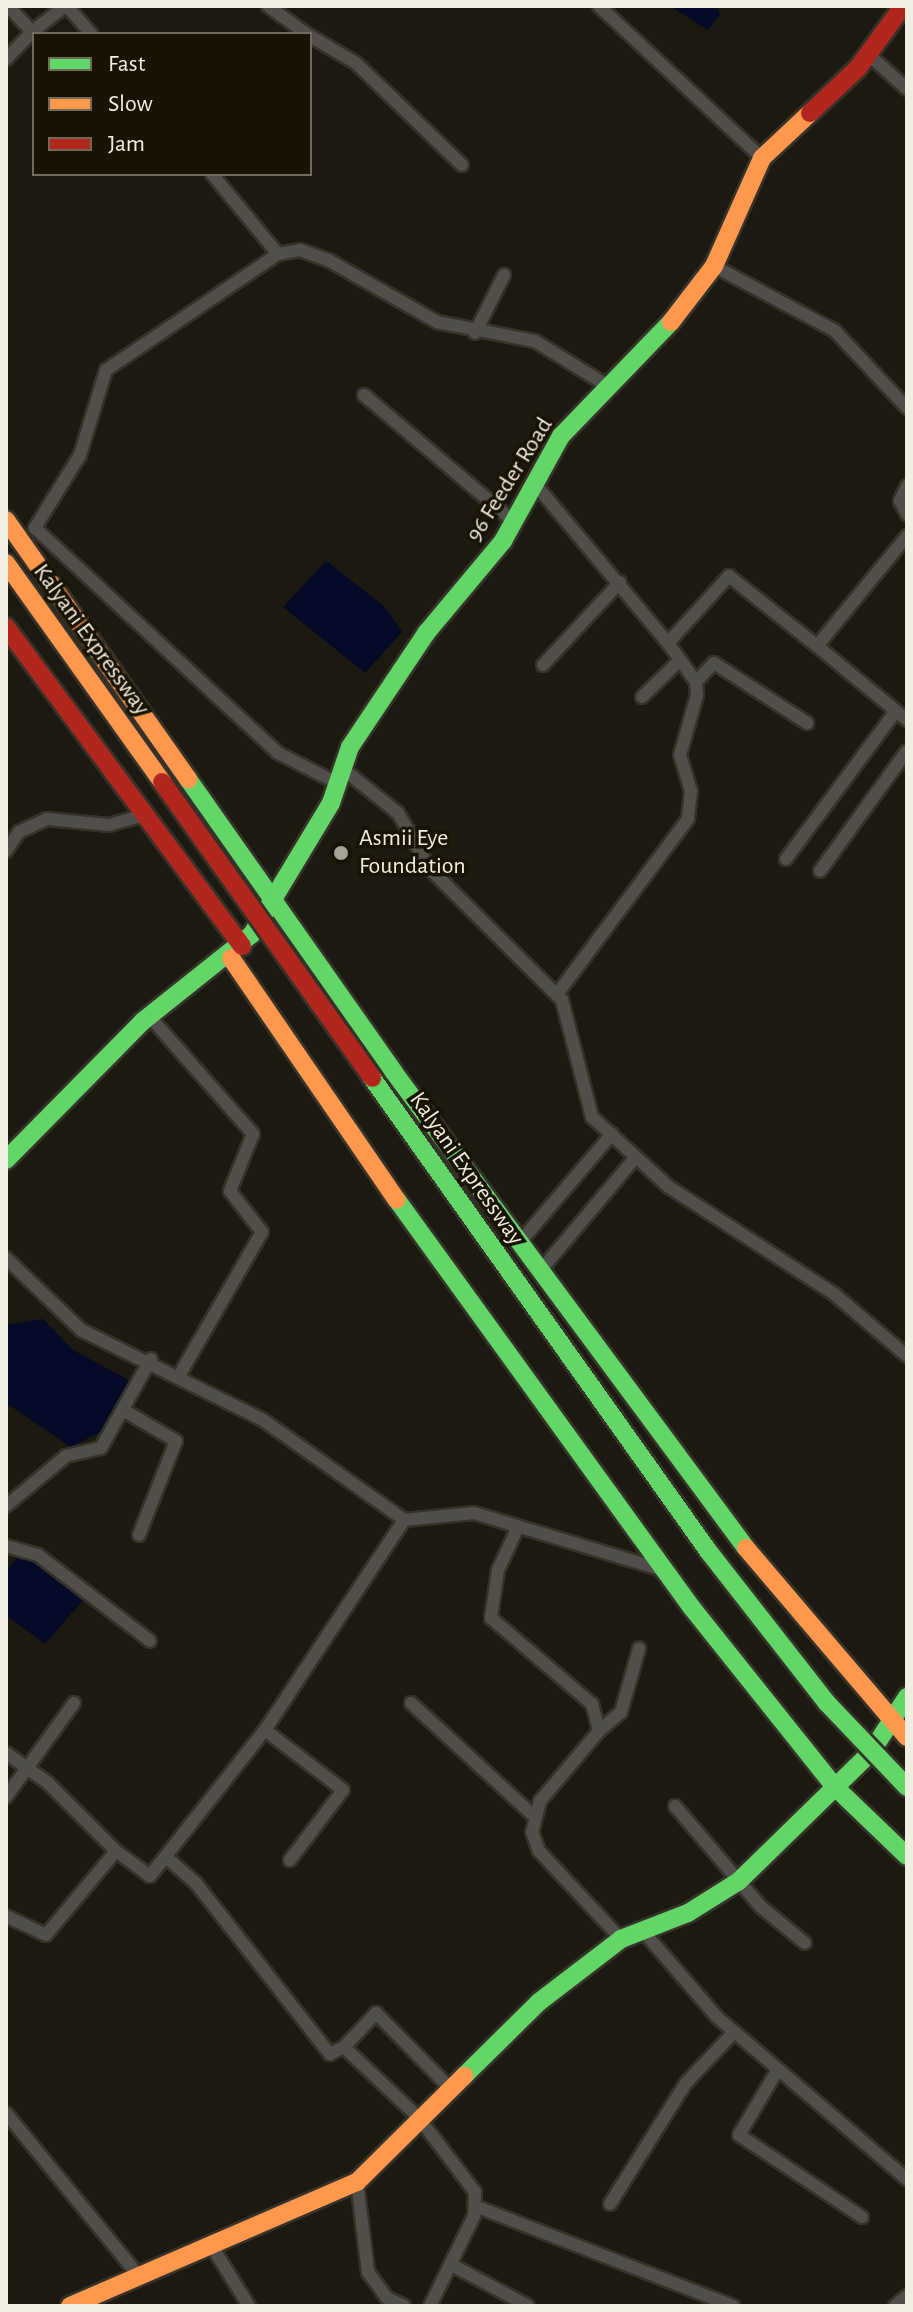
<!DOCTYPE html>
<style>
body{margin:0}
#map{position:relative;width:913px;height:2312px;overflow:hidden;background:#1c1910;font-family:"Alegreya Sans",sans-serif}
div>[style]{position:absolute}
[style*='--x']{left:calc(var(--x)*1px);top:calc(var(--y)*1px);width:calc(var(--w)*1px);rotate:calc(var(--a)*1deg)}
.water>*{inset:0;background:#040a27}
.roads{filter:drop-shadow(2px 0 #35322a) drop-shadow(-2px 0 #35322a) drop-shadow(0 2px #35322a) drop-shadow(0 -2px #35322a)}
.street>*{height:12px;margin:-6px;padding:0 6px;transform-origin:6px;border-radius:6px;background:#514f4c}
.fast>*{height:18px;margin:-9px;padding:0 9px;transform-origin:9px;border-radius:9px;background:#63d668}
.slow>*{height:18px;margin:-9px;padding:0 9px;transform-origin:9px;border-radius:9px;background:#ff974d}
.jam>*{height:18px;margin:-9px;padding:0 9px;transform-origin:9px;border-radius:9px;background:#b3261e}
.bridges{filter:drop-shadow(2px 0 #35322a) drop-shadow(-2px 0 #35322a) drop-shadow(0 2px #35322a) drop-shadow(0 -2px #35322a)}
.fast-bridge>*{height:18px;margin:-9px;padding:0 9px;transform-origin:9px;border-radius:9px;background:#63d668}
.slow-bridge>*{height:18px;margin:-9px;padding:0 9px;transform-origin:9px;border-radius:9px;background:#ff974d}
.jam-bridge>*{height:18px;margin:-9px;padding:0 9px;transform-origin:9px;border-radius:9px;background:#b3261e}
.dots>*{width:22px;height:22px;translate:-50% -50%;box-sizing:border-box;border:4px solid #191303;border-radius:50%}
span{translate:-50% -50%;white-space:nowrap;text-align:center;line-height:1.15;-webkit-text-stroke:7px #191303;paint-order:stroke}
.street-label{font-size:24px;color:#f1ede1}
.poi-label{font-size:24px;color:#f1ede1}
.left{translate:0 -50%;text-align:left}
.frame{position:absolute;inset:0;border:8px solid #f1ede1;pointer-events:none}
.legend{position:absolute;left:32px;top:32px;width:280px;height:144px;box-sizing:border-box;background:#191303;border:2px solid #6f6a5c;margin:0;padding:10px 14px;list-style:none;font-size:24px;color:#f1ede1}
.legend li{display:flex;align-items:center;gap:16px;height:40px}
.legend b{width:40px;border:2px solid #6f6a5c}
</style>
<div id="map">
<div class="water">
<div style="clip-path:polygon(670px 6px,717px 6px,720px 14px,708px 30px)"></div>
<div style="clip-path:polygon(326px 561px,384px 606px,402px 632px,365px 673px,283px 607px)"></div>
<div style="clip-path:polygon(43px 1319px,73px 1350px,136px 1384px,118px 1423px,71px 1447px,6px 1403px,6px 1325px)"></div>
<div style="clip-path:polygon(23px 1550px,85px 1598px,45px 1644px,6px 1615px,6px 1571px)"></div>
</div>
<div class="roads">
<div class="street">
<div style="--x:8;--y:6;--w:35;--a:47"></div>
<div style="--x:32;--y:32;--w:42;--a:-38.2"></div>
<div style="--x:67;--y:6;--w:37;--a:49"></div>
<div style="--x:268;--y:6;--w:48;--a:35.7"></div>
<div style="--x:599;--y:6;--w:223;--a:43"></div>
<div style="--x:310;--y:36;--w:53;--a:30.4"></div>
<div style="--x:356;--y:63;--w:147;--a:43.9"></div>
<div style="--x:869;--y:55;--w:51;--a:41.8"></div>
<div style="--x:6;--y:59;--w:37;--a:-46"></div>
<div style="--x:212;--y:174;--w:104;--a:50.5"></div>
<div style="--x:278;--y:254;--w:22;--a:-10"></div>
<div style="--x:300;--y:250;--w:30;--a:20"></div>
<div style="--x:328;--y:260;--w:125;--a:29.6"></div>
<div style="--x:437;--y:322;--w:100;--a:11"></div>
<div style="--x:535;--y:341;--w:89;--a:31.7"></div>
<div style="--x:278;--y:254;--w:207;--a:146"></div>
<div style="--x:106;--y:370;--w:89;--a:107"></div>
<div style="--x:80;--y:455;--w:86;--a:121.7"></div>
<div style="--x:35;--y:528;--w:331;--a:42.8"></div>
<div style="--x:278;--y:753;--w:68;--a:26.9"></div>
<div style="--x:714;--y:266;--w:137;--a:28.2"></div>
<div style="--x:835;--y:331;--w:105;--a:46.9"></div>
<div style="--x:475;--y:333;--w:65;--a:-63.4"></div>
<div style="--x:364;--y:395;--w:194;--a:40.2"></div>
<div style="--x:535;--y:484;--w:207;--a:50.1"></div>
<div style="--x:668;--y:643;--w:48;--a:54.3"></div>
<div style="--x:696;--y:682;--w:13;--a:86"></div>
<div style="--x:697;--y:695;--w:62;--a:105.8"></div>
<div style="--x:680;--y:755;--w:37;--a:73"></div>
<div style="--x:691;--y:790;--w:29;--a:96"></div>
<div style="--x:688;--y:819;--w:219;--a:126.8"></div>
<div style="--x:907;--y:486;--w:17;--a:115"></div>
<div style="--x:900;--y:501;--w:15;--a:62"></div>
<div style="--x:907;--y:536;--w:142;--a:129.3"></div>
<div style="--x:817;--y:646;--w:117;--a:39.4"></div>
<div style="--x:668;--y:643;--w:91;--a:-47.7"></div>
<div style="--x:729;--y:576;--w:112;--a:38.5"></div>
<div style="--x:543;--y:665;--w:113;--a:-47.1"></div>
<div style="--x:696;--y:682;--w:26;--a:-47"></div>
<div style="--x:714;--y:663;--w:111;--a:32.8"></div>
<div style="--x:642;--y:697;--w:53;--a:-44.2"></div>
<div style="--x:343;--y:769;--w:70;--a:38.7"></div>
<div style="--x:398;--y:813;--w:64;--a:60.3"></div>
<div style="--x:430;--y:869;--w:186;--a:44.8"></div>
<div style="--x:562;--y:1000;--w:121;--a:75.6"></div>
<div style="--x:592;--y:1117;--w:104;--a:42.3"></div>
<div style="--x:669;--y:1187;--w:195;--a:32.9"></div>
<div style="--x:833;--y:1293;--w:97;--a:40.4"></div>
<div style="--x:6;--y:851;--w:23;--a:-56"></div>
<div style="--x:19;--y:832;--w:31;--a:-25"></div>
<div style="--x:47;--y:819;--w:62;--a:5.5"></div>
<div style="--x:109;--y:825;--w:33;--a:-16"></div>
<div style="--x:786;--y:859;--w:183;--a:-53.4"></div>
<div style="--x:820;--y:871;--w:148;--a:-54.1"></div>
<div style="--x:150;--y:1017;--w:156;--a:48.6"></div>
<div style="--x:253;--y:1134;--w:61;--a:112"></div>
<div style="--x:230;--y:1191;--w:52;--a:52"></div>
<div style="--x:262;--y:1232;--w:164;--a:120"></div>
<div style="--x:520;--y:1242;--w:142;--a:-49.6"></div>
<div style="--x:6;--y:1258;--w:104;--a:43.8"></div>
<div style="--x:81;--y:1330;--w:203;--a:26.3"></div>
<div style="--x:263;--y:1420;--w:173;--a:35.3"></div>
<div style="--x:404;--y:1520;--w:70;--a:-5.7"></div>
<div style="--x:474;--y:1513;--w:201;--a:16.8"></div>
<div style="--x:541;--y:1270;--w:146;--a:-50"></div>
<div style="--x:123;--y:1410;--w:61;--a:30.3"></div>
<div style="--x:176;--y:1441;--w:101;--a:111.5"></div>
<div style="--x:6;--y:1506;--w:78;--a:-39.8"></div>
<div style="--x:66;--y:1456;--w:36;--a:-13"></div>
<div style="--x:101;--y:1448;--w:102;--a:-60.7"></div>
<div style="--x:518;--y:1527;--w:47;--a:114.9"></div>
<div style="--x:498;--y:1570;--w:49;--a:98.3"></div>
<div style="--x:491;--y:1618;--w:133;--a:40.4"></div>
<div style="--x:592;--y:1704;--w:28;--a:75"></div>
<div style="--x:599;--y:1731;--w:92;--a:130.1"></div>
<div style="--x:540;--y:1801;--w:32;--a:104"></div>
<div style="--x:532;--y:1832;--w:20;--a:70"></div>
<div style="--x:539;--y:1851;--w:120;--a:47"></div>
<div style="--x:6;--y:1546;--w:33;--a:16"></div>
<div style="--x:38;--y:1555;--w:141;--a:37.5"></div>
<div style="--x:411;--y:1703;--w:166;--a:42.6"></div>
<div style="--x:265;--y:1730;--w:98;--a:37.6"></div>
<div style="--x:343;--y:1790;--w:88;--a:127.1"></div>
<div style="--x:599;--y:1731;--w:29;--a:-41"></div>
<div style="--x:621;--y:1712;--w:66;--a:-74.1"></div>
<div style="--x:6;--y:1753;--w:52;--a:35.5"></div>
<div style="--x:48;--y:1783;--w:96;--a:45"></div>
<div style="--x:6;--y:1797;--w:116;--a:-54.1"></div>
<div style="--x:675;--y:1806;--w:131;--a:49.6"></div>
<div style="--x:760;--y:1906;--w:58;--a:39.4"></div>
<div style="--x:167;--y:1858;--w:37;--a:41"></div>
<div style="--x:195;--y:1882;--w:219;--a:51.9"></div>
<div style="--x:330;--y:2054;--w:16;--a:-27"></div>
<div style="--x:344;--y:2047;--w:103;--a:43.4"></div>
<div style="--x:419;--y:2118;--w:93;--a:52.9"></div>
<div style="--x:475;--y:2192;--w:24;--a:92"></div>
<div style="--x:474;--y:2216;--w:100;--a:116.1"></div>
<div style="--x:6;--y:1916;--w:44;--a:25.4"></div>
<div style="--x:46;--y:1935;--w:109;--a:-50.2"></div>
<div style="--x:116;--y:1851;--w:42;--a:36.3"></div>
<div style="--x:150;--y:1876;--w:186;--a:-51.8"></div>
<div style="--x:265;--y:1730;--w:252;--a:-56.5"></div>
<div style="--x:643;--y:1931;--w:113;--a:49.3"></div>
<div style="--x:717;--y:2017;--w:250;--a:40.5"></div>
<div style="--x:344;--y:2047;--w:47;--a:-46.7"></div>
<div style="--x:376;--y:2013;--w:105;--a:45.4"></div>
<div style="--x:777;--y:2071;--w:74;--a:120.7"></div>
<div style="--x:739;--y:2135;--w:148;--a:33.7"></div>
<div style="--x:6;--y:2113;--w:209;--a:50.8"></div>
<div style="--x:357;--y:2182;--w:91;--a:83"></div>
<div style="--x:368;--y:2272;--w:32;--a:54"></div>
<div style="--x:387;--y:2298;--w:19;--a:25"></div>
<div style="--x:610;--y:2204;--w:143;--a:-57.9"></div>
<div style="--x:686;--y:2083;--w:70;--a:-46.7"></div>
<div style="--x:475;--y:2206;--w:277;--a:21.2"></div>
<div style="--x:211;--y:2245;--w:72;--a:58.1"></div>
<div style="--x:452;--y:2265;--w:86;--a:28.3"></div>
<div style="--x:895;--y:2306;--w:16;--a:-40"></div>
</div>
<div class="fast">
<div style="--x:188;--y:779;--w:357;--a:54.9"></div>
<div style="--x:393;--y:1071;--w:593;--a:53.5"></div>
<div style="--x:6;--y:1160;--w:195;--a:-45.4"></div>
<div style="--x:143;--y:1021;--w:139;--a:-38.6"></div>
<div style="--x:252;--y:934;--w:153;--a:-58.9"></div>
<div style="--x:331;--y:803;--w:59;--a:-71.3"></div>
<div style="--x:350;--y:747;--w:138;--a:-56.2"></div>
<div style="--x:427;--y:632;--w:119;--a:-50.1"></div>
<div style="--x:503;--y:541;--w:120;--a:-61.1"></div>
<div style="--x:561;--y:436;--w:158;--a:-46"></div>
<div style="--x:397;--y:1200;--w:503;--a:54.13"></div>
<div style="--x:692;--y:1608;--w:228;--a:51.4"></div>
<div style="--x:834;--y:1786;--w:101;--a:43.8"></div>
<div style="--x:464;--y:2076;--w:105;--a:-44.6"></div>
<div style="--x:539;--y:2002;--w:103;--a:-37.5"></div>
<div style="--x:621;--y:1939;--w:72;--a:-21.2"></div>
<div style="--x:688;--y:1913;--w:60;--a:-32.1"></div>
<div style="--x:739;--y:1881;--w:185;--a:-44.3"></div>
<div style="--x:871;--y:1752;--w:66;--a:-56.8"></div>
</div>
<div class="slow">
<div style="--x:671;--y:322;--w:71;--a:-52.5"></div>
<div style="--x:714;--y:266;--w:118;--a:-66"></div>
<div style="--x:762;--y:158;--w:66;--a:-43.2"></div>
<div style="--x:6;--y:520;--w:317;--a:54.9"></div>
<div style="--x:231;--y:958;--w:293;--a:55.6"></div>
<div style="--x:746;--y:1548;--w:248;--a:49.6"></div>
<div style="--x:70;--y:2306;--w:313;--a:-23.4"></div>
<div style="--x:357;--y:2182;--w:151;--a:-44.7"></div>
</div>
<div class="jam">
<div style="--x:810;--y:113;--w:66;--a:-43.2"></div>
<div style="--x:858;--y:68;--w:77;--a:-54"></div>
<div style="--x:6;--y:627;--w:397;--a:53.5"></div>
</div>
</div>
<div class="bridges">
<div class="fast-bridge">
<div style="--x:372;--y:1078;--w:582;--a:54.59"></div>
<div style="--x:709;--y:1552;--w:192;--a:52"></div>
<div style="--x:827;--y:1703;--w:116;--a:46.4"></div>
</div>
<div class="slow-bridge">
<div style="--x:6;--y:563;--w:269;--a:54.5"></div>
</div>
<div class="jam-bridge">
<div style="--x:162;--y:782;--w:363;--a:54.6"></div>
</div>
</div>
<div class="dots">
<div style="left:341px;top:853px;background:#a6a398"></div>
</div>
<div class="street-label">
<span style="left:510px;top:480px;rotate:-58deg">96 Feeder Road</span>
<span style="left:91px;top:640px;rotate:54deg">Kalyani Expressway</span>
<span style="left:466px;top:1169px;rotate:55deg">Kalyani Expressway</span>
</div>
<div class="poi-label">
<span class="left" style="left:359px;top:853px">Asmii Eye<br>Foundation</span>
</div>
<div class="frame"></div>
<ul class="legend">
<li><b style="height:10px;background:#63d668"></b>Fast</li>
<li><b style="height:10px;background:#ff974d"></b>Slow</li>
<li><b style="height:10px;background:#b3261e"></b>Jam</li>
</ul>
</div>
